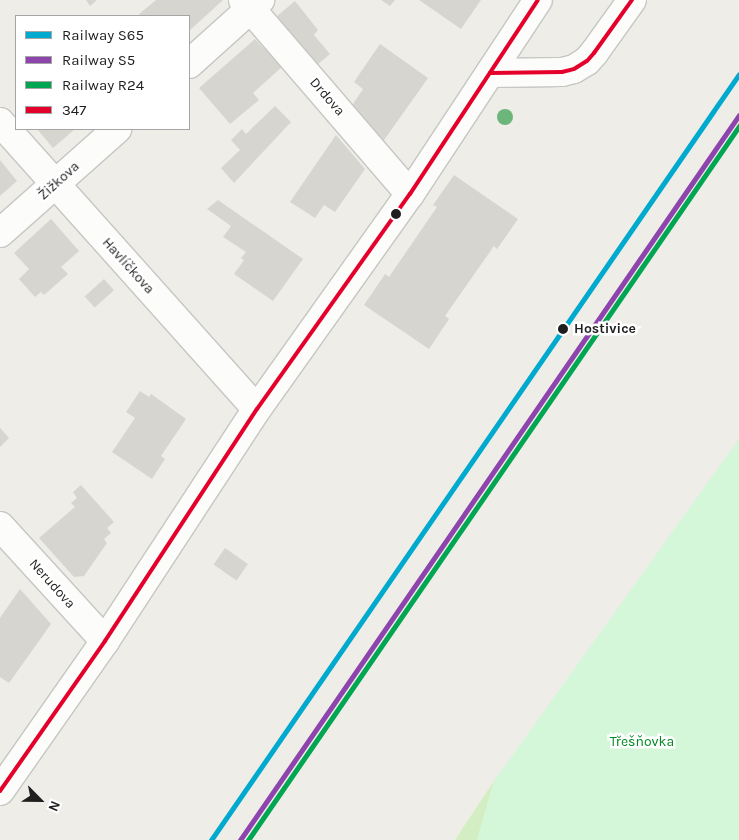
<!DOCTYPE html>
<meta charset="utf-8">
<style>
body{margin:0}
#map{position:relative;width:739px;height:840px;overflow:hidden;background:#eeede7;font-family:Karla,sans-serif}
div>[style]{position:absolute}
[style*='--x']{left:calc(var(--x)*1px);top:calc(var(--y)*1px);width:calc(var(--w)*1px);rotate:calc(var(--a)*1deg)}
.grass>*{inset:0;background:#d4eec3}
.park>*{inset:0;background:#d4f6d9}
.building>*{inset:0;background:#d7d5cf;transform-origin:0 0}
.roads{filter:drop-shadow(1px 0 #c6c6c3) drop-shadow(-1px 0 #c6c6c3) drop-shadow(0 1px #c6c6c3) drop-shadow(0 -1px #c6c6c3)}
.minor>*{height:28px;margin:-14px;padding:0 14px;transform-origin:14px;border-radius:14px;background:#fcfcfb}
.bus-1>*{height:4px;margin:-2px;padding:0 2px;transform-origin:2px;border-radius:2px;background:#e4002b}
.rail-1>*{height:5px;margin:-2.5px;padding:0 2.5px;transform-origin:2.5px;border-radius:2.5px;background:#00a9ce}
.rail-2>*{height:5px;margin:-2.5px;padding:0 2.5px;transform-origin:2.5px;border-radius:2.5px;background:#8e44ad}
.rail-3>*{height:5px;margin:-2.5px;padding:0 2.5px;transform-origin:2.5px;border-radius:2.5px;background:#00a651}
.trees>*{width:16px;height:16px;margin:-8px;border-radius:50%;background:#6cb67b}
.dots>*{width:14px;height:14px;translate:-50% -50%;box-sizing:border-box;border:2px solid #fff;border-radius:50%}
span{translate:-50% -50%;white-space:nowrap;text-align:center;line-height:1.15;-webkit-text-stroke:5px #fff;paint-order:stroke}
.street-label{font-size:14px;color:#1f1f1f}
.stop-label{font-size:14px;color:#1f1f1f;font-weight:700}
.left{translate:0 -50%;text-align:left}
.park-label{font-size:14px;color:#018922}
.legend{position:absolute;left:15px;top:15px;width:175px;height:115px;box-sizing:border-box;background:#fff;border:1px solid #a5a5a5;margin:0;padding:6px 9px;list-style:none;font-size:15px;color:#1f1f1f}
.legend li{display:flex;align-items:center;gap:10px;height:25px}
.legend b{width:25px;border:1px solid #a5a5a5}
.north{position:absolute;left:15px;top:775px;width:50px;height:50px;-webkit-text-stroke:4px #fff;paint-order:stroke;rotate:113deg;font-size:14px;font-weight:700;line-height:20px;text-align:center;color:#1f1f1f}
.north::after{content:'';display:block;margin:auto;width:18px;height:22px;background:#1f1f1f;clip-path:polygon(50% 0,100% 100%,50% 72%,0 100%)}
</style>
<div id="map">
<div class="grass">
<div style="clip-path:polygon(494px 781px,477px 840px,455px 840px)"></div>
</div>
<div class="park">
<div style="clip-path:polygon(739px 439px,739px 840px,477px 840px,494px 781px)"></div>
</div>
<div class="building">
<div style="clip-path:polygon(86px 0,97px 0,90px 6px)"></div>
<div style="clip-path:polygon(156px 0,223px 0,189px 31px,189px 16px,140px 16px,139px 14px)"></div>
<div style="clip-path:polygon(381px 0,395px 0,390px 6px)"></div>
<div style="clip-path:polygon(419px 0,481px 0,461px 29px)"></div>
<div style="clip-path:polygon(295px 1px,318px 30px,314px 35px,330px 54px,317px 65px,276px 17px)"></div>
<div style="clip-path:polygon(255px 39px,282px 67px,253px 93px,259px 100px,230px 124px,199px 88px)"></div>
<div style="clip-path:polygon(380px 44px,428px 78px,382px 143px,351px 107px,363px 89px,354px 82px)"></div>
<div style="clip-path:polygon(275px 106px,291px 122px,234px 183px,221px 168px,240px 150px,231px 140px,242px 129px,246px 134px)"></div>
<div style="clip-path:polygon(37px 129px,75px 129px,53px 148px)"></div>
<div style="clip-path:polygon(336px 135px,365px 169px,335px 212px,324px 205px,315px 218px,290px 202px)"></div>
<div style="clip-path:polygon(0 160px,17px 181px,0 196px)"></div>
<div style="clip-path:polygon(454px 175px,518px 219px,497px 249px,494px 246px,445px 316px,449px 319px,429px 349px,364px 305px,385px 274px,389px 277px,437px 207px,433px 205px)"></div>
<div style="clip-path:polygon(218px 200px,303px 259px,273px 301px,234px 274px,244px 260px,241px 258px,246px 252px,223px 237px,231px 226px,207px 209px)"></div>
<div style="clip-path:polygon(51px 219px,79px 251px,61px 267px,68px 274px,44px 295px,41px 292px,35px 297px,19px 279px,29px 269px,14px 253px)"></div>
<div style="left:104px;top:279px;width:15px;height:26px;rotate:48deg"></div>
<div style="clip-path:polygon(140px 391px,149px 397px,151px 394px,186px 419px,161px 456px,165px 459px,152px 479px,112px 452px,135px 418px,126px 412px)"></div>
<div style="clip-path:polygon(0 428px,9px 438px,0 447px)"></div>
<div style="clip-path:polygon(81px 485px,114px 522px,107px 528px,111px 533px,104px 539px,107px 543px,84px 576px,74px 577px,39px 538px,75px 507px,71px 503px,77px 498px,73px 492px)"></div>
<div style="left:225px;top:548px;width:28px;height:20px;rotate:35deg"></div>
<div style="clip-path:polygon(20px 589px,51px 624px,9px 683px,0 677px,0 618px)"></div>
</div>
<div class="roads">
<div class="minor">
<div style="--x:243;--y:0;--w:256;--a:49.3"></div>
<div style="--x:189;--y:64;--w:96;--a:-42"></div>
<div style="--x:490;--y:73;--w:72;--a:-0.8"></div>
<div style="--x:562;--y:72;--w:12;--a:-14"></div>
<div style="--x:574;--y:69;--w:15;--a:-32"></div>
<div style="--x:587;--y:61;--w:11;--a:-49"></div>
<div style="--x:594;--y:53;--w:65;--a:-54.4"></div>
<div style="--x:0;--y:122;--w:385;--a:48.2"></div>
<div style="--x:0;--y:233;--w:157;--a:-41.6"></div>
<div style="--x:0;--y:526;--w:156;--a:47.6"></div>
<div style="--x:0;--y:791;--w:183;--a:-55"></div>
<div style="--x:105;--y:641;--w:277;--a:-56.8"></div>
<div style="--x:257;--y:409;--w:264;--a:-54.6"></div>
<div style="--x:410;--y:194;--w:232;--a:-56.6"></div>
</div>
</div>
<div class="bus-1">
<div style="--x:490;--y:73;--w:72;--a:-0.8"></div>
<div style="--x:562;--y:72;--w:12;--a:-14"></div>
<div style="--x:574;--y:69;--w:15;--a:-32"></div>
<div style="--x:587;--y:61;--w:11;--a:-49"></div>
<div style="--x:594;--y:53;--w:65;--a:-54.4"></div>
<div style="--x:0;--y:791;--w:183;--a:-55"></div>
<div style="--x:105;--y:641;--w:277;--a:-56.8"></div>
<div style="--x:257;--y:409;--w:264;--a:-54.6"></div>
<div style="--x:410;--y:194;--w:232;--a:-56.6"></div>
</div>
<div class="rail-1">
<div style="--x:211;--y:840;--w:930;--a:-55.42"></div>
</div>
<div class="rail-2">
<div style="--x:240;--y:840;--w:880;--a:-55.46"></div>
</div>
<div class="rail-3">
<div style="--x:248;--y:840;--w:867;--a:-55.48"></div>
</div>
<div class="trees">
<div style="left:505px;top:117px"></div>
</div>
<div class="dots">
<div style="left:396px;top:214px;background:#1f1f1f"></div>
<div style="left:563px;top:329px;background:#1f1f1f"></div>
</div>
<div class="street-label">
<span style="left:327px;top:97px;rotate:49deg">Drdova</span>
<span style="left:59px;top:181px;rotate:-42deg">Žižkova</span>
<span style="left:128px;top:266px;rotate:48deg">Havlíčkova</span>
<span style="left:52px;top:584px;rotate:48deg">Nerudova</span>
</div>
<div class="stop-label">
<span class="left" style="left:574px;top:329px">Hostivice</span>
</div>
<div class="park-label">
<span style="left:642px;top:742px">Třešňovka</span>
</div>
<ul class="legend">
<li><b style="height:6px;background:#00a9ce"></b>Railway S65</li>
<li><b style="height:6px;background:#8e44ad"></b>Railway S5</li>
<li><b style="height:6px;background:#00a651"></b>Railway R24</li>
<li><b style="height:6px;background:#e4002b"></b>347</li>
</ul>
<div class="north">N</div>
</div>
